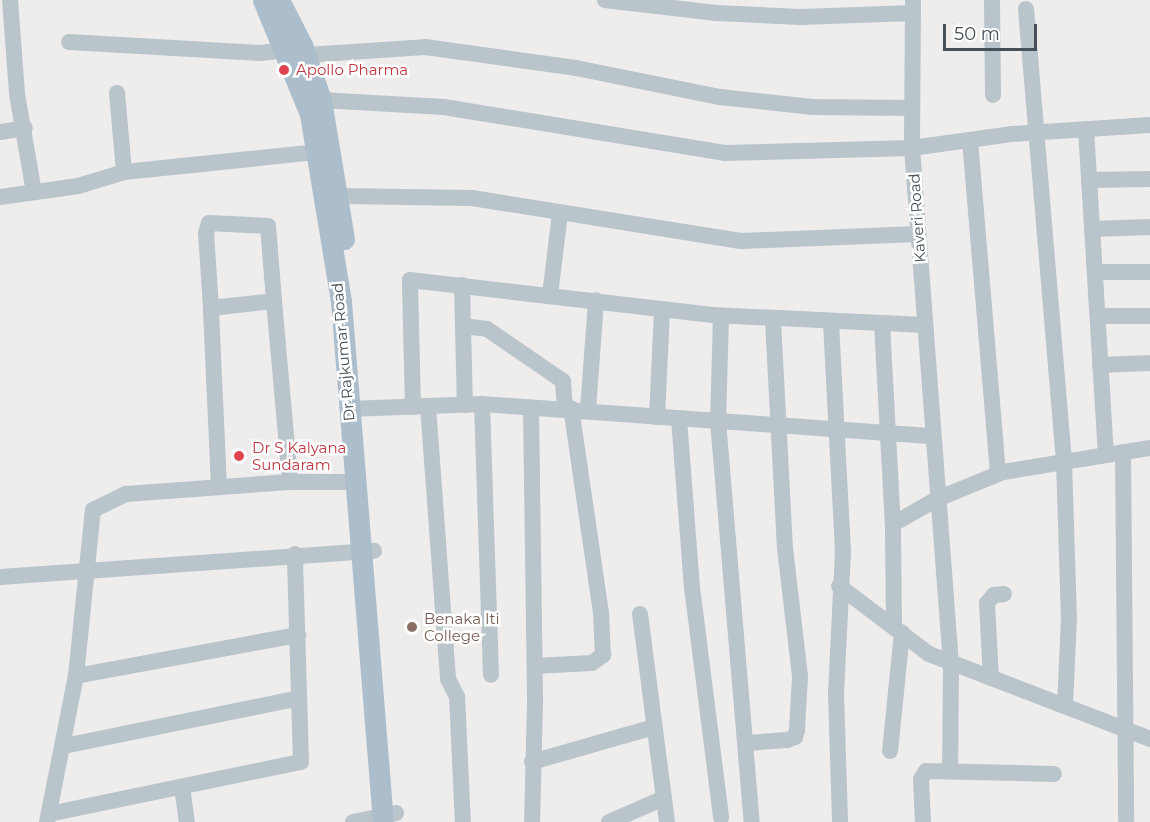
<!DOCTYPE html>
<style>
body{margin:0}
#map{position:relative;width:1150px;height:822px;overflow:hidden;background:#efecec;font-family:Montserrat,sans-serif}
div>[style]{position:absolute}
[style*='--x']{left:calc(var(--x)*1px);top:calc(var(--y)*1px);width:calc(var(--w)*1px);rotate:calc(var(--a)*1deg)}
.minor>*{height:16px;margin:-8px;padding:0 8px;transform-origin:8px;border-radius:8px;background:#bac4cb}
.major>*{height:21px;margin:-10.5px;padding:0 10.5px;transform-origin:10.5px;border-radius:10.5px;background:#acbdcb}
.dots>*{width:16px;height:16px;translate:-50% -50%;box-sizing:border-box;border:3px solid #fff;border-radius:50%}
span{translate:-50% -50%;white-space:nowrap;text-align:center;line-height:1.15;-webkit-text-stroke:5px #fff;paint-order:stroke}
.health-label{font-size:15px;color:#be3a42}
.left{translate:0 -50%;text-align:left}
.street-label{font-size:15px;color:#455059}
.education-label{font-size:15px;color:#785e54}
.scale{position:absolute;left:943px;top:24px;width:94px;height:27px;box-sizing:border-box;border:3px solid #455059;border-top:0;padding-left:8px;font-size:18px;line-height:21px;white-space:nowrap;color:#455059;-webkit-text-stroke:4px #fff;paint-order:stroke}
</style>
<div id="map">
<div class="minor">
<div style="--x:10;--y:0;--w:94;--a:85.7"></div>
<div style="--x:17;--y:94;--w:99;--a:80.2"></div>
<div style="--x:605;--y:0;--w:112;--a:6.7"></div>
<div style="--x:716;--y:13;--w:85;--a:2.7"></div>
<div style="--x:801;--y:17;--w:112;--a:-2"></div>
<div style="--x:913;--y:0;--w:148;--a:90.4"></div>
<div style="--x:912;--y:148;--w:517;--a:85.68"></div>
<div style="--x:951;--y:664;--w:106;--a:90.5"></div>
<div style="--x:992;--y:0;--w:95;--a:89.4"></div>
<div style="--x:1026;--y:9;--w:454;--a:85.2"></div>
<div style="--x:1064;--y:461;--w:156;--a:88.2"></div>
<div style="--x:1069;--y:617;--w:88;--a:92.6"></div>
<div style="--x:69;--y:42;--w:192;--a:3.3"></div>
<div style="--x:261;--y:53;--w:24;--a:-7"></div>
<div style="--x:306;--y:55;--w:119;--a:-3.8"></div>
<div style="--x:425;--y:47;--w:152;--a:7.9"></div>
<div style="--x:576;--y:68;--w:147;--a:11.4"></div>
<div style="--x:720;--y:97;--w:93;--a:6.2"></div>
<div style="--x:812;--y:107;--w:100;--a:0.6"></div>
<div style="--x:117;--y:93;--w:79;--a:84.9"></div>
<div style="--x:321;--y:100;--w:123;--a:3.3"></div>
<div style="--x:444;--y:107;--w:284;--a:9.3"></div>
<div style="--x:724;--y:153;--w:188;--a:-1.5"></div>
<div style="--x:912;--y:148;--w:100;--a:-8"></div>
<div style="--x:1011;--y:134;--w:139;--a:-3.7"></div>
<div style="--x:1086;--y:129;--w:326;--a:86.5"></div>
<div style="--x:0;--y:132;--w:25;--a:-9"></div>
<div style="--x:970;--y:140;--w:335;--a:85.2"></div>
<div style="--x:1089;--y:180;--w:61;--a:-0.9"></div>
<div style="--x:339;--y:196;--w:133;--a:0.9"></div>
<div style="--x:472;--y:198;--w:272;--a:9.1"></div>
<div style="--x:741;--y:241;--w:177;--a:-2.3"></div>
<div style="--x:0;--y:197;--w:79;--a:-8"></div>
<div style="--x:78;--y:186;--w:48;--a:-16.9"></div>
<div style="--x:124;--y:172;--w:193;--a:-5.9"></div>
<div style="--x:1092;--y:229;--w:58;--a:-2"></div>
<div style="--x:1095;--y:272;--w:55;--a:0"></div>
<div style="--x:462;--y:285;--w:120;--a:88.6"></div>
<div style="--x:550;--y:295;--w:82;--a:-83"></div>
<div style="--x:211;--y:308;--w:75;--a:-93.8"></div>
<div style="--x:206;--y:233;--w:10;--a:-73"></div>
<div style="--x:209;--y:223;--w:59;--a:2.9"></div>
<div style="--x:268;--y:226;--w:75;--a:85.4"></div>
<div style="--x:721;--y:316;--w:105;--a:91.6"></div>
<div style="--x:718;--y:421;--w:402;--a:85.2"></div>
<div style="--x:1098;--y:316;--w:52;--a:0"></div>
<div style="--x:831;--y:323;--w:228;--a:87"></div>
<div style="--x:843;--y:551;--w:142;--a:92.8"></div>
<div style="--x:836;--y:693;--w:129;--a:88.2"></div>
<div style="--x:882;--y:324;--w:200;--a:86.9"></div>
<div style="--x:463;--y:326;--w:24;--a:7"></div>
<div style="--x:487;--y:329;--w:92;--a:34.4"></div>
<div style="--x:563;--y:381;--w:27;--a:86"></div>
<div style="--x:1100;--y:365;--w:50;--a:-2.3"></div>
<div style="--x:482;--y:404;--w:271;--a:88.1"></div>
<div style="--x:428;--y:406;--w:274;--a:85.8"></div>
<div style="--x:448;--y:679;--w:20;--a:63"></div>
<div style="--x:457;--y:697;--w:125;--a:87.3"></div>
<div style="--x:413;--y:407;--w:127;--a:-91.4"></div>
<div style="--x:410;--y:280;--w:305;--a:6.6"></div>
<div style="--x:713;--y:315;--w:212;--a:2.7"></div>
<div style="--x:349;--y:409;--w:133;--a:-2.2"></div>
<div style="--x:482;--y:404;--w:452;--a:4.1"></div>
<div style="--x:531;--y:409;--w:294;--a:89.2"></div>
<div style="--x:535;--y:703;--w:119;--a:91.4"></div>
<div style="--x:588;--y:410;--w:110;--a:-85.8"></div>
<div style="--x:657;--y:417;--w:108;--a:-87.3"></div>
<div style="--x:679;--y:419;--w:169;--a:85.6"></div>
<div style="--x:692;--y:587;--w:232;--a:82.8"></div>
<div style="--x:1123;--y:452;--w:370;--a:89.5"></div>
<div style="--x:219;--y:487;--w:179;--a:-92.6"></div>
<div style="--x:211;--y:308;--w:63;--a:-6.3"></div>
<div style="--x:274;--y:301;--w:182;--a:84.9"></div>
<div style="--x:0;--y:577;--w:375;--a:-4"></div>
<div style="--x:839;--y:586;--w:113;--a:37.1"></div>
<div style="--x:929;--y:654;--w:237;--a:21"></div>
<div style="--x:640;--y:614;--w:210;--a:82.6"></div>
<div style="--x:894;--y:627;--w:103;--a:-90.6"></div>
<div style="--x:893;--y:524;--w:51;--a:-29.6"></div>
<div style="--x:937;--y:499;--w:71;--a:-22.2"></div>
<div style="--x:1003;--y:472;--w:149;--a:-9.3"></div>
<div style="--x:535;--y:666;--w:57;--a:-3"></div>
<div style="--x:592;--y:663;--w:14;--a:-36"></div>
<div style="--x:603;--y:655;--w:42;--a:-92.7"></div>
<div style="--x:601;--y:613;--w:207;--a:-98.3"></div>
<div style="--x:76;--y:676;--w:226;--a:-10.5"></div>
<div style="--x:991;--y:678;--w:75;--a:-93.1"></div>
<div style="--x:987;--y:603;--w:11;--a:-49"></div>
<div style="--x:994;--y:595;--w:10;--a:-6"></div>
<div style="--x:746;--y:743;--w:41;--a:-4.2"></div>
<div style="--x:787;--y:740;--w:9;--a:-21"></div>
<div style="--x:795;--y:737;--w:7;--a:-74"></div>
<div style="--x:797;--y:730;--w:54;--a:-86.8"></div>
<div style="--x:800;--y:676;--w:128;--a:-96.7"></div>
<div style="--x:785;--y:549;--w:230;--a:-93"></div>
<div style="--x:64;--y:746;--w:240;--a:-11.5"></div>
<div style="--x:890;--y:751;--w:119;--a:-84.2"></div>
<div style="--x:532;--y:762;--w:127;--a:-16"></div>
<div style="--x:182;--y:787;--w:35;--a:82"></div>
<div style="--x:49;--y:814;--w:257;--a:-11.7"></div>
<div style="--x:301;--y:762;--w:208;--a:-91.7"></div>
<div style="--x:47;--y:822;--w:149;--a:-78.8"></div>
<div style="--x:76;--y:676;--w:167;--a:-84.2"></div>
<div style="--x:93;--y:510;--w:37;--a:-26"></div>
<div style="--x:126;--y:494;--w:164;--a:-4.2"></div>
<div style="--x:290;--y:482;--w:65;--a:0"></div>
<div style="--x:353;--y:822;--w:44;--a:-11.8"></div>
<div style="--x:609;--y:822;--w:60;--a:-23.6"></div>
<div style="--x:923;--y:822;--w:43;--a:-92.7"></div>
<div style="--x:921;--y:779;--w:9;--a:-58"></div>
<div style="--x:926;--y:771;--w:128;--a:1.3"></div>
</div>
<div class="major">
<div style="--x:263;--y:0;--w:123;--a:67.6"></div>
<div style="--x:310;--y:114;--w:191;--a:80.6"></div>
<div style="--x:341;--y:302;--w:522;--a:85.38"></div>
<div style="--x:279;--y:0;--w:51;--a:62.9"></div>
<div style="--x:302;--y:45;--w:58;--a:70.9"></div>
<div style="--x:321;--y:100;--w:141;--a:80.6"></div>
</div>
<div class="dots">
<div style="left:284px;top:70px;background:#e0444e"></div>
<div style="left:239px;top:456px;background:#e0444e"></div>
<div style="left:412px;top:627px;background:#8d6e63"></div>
</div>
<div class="health-label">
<span class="left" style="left:296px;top:70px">Apollo Pharma</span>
<span class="left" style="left:252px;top:456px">Dr S Kalyana<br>Sundaram</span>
</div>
<div class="street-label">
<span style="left:917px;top:218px;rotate:-94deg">Kaveri Road</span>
<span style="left:343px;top:352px;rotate:-95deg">Dr Rajkumar Road</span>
</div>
<div class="education-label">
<span class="left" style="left:424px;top:627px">Benaka Iti<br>College</span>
</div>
<div class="scale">50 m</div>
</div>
